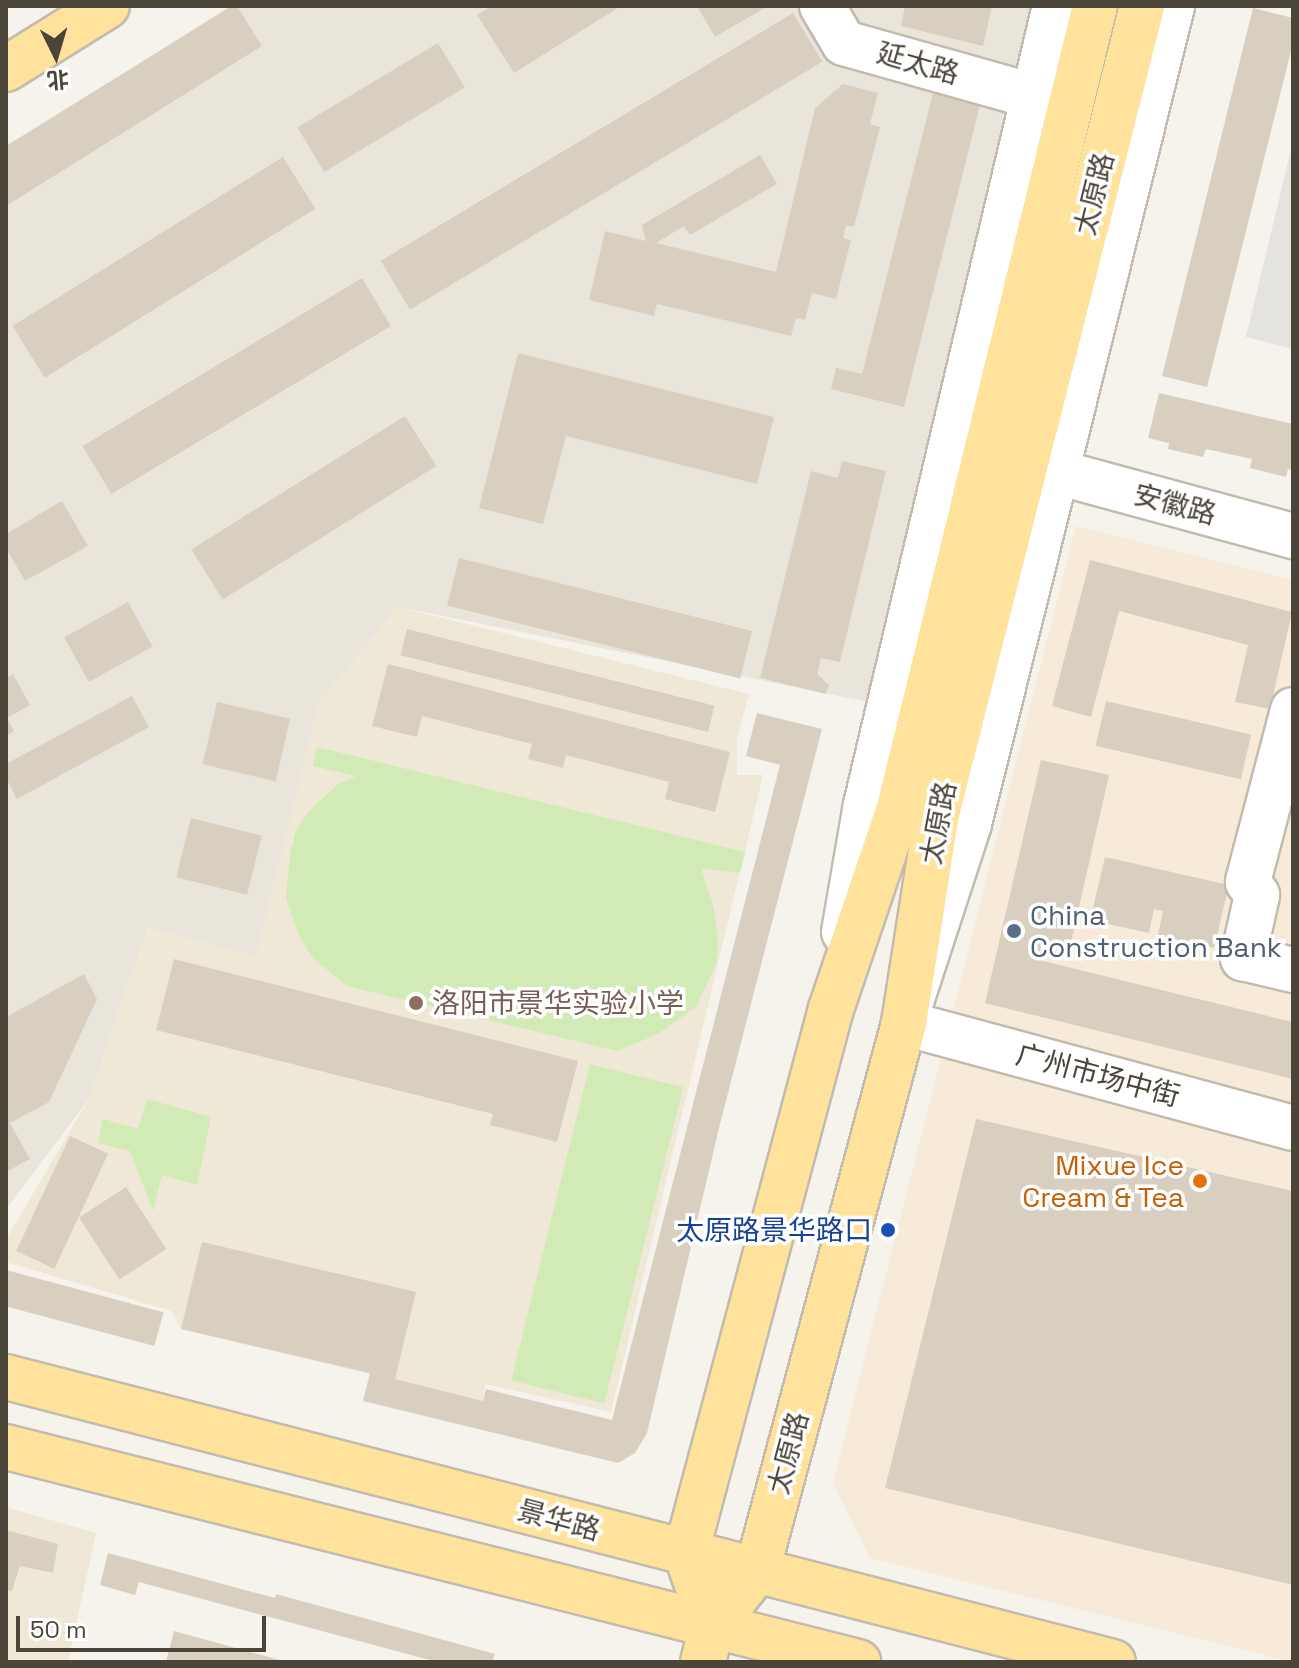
<!DOCTYPE html>
<meta charset="utf-8">
<style>
body{margin:0}
#map{position:relative;width:1299px;height:1668px;overflow:hidden;background:#f6f3ec;font-family:"Space Grotesk","Noto Sans SC",sans-serif}
div>[style]{position:absolute}
[style*='--x']{left:calc(var(--x)*1px);top:calc(var(--y)*1px);width:calc(var(--w)*1px);rotate:calc(var(--a)*1deg)}
.residential>*{inset:0;background:#eae5da}
.commercial>*{inset:0;background:#f7ead8}
.education>*{inset:0;background:#efe8d6}
.green>*{inset:0;background:#d2eab5;transform-origin:0 0}
.parking>*{inset:0;background:#e5e3e0}
.building>*{inset:0;background:#d8cfc1;transform-origin:0 0}
.roads{filter:drop-shadow(2px 0 #c2bbae) drop-shadow(-2px 0 #c2bbae) drop-shadow(0 2px #c2bbae) drop-shadow(0 -2px #c2bbae)}
.minor>*{height:44px;margin:-22px;padding:0 22px;transform-origin:22px;border-radius:22px;background:#fff}
.major>*{height:44px;margin:-22px;padding:0 22px;transform-origin:22px;border-radius:22px;background:#ffe39c}
.dots>*{width:22px;height:22px;translate:-50% -50%;box-sizing:border-box;border:4px solid #fff;border-radius:50%}
span{translate:-50% -50%;white-space:nowrap;text-align:center;line-height:1.15;-webkit-text-stroke:7px #fff;paint-order:stroke}
.street-label{font-size:28px;color:#4b4439}
.service-label{font-size:28px;color:#4e5e75}
.left{translate:0 -50%;text-align:left}
.education-label{font-size:28px;color:#785e54}
.food-label{font-size:28px;color:#c56008}
.right{translate:-100% -50%;text-align:right}
.transit-label{font-size:28px;color:#164399}
.frame{position:absolute;inset:0;border:8px solid #4b4439;pointer-events:none}
.north{position:absolute;left:16px;top:16px;width:80px;height:80px;-webkit-text-stroke:6px #fff;paint-order:stroke;rotate:175deg;font-size:22px;font-weight:700;line-height:32px;text-align:center;color:#4b4439}
.north::after{content:'';display:block;margin:auto;width:28px;height:36px;background:#4b4439;clip-path:polygon(50% 0,100% 100%,50% 72%,0 100%)}
.scale{position:absolute;left:16px;top:1616px;width:250px;height:36px;box-sizing:border-box;border:4px solid #4b4439;border-top:0;padding-left:10px;font-size:24px;line-height:28px;white-space:nowrap;color:#4b4439;-webkit-text-stroke:6px #fff;paint-order:stroke}
</style>
<div id="map">
<div class="residential">
<div style="clip-path:polygon(230px 6px,1031px 6px,869px 702px,398px 607px,319px 703px,256px 957px,148px 928px,89px 1099px,6px 1209px,6px 148px)"></div>
</div>
<div class="commercial">
<div style="clip-path:polygon(1076px 526px,1293px 580px,1293px 1662px,870px 1558px,833px 1483px)"></div>
</div>
<div class="education">
<div style="clip-path:polygon(398px 607px,749px 694px,737px 738px,737px 775px,763px 775px,611px 1412px,485px 1384px,483px 1401px,181px 1329px,171px 1311px,6px 1262px,6px 1239px,89px 1099px,148px 928px,256px 956px,319px 703px)"></div>
<div style="clip-path:polygon(6px 1507px,96px 1533px,68px 1662px,6px 1662px)"></div>
</div>
<div class="green">
<div style="clip-path:polygon(317px 747px,745px 852px,740px 873px,701px 868px,715px 913px,718px 941px,717px 962px,696px 1007px,656px 1035px,617px 1051px,347px 986px,313px 958px,299px 936px,286px 898px,290px 854px,296px 830px,310px 810px,338px 784px,356px 776px,313px 766px)"></div>
<div style="left:590px;top:1064px;width:96px;height:326px;rotate:14deg"></div>
<div style="clip-path:polygon(147px 1099px,211px 1117px,197px 1185px,162px 1175px,153px 1211px,130px 1151px,98px 1143px,103px 1119px,138px 1129px)"></div>
</div>
<div class="parking">
<div style="clip-path:polygon(1293px 141px,1293px 349px,1246px 337px)"></div>
</div>
<div class="building">
<div style="clip-path:polygon(232px 6px,237px 6px,262px 46px,6px 206px,6px 146px)"></div>
<div style="clip-path:polygon(492px 6px,621px 6px,514px 73px,477px 15px)"></div>
<div style="clip-path:polygon(697px 6px,768px 6px,715px 37px)"></div>
<div style="clip-path:polygon(905px 6px,992px 6px,983px 46px,901px 26px)"></div>
<div style="clip-path:polygon(1253px 8px,1293px 18px,1293px 43px,1207px 387px,1162px 376px)"></div>
<div style="left:793px;top:13px;width:57px;height:481px;rotate:59deg"></div>
<div style="left:438px;top:43px;width:52px;height:164px;rotate:59deg"></div>
<div style="clip-path:polygon(843px 84px,878px 93px,870px 124px,880px 127px,854px 227px,846px 225px,843px 238px,851px 240px,836px 299px,812px 293px,805px 320px,796px 318px,791px 336px,657px 304px,654px 316px,589px 300px,605px 231px,646px 241px,642px 225px,760px 155px,777px 184px,690px 235px,684px 226px,656px 243px,776px 272px,815px 108px)"></div>
<div style="clip-path:polygon(934px 89px,981px 101px,904px 407px,831px 389px,836px 368px,862px 374px)"></div>
<div style="left:283px;top:157px;width:61px;height:319px;rotate:58deg"></div>
<div style="left:362px;top:278px;width:56px;height:326px;rotate:59deg"></div>
<div style="clip-path:polygon(518px 353px,774px 417px,757px 484px,566px 436px,543px 524px,479px 508px)"></div>
<div style="clip-path:polygon(1159px 393px,1293px 424px,1293px 470px,1288px 469px,1286px 477px,1250px 468px,1252px 459px,1206px 449px,1203px 457px,1168px 449px,1169px 443px,1148px 438px)"></div>
<div style="left:405px;top:416px;width:59px;height:252px;rotate:58deg"></div>
<div style="clip-path:polygon(842px 461px,886px 471px,840px 662px,821px 658px,817px 674px,829px 685px,826px 694px,760px 678px,811px 471px,838px 478px)"></div>
<div style="clip-path:polygon(62px 501px,88px 546px,25px 581px,6px 548px,6px 534px)"></div>
<div style="left:459px;top:558px;width:302px;height:49px;rotate:14deg"></div>
<div style="clip-path:polygon(1090px 560px,1292px 612px,1270px 709px,1235px 702px,1248px 645px,1119px 611px,1091px 717px,1052px 706px)"></div>
<div style="left:128px;top:602px;width:51px;height:73px;rotate:61deg"></div>
<div style="left:407px;top:629px;width:317px;height:27px;rotate:14deg"></div>
<div style="clip-path:polygon(388px 664px,730px 752px,715px 812px,665px 799px,669px 782px,566px 755px,563px 768px,528px 759px,532px 744px,422px 716px,417px 737px,372px 726px)"></div>
<div style="clip-path:polygon(13px 674px,30px 705px,7px 718px,14px 731px,6px 736px,6px 678px)"></div>
<div style="clip-path:polygon(132px 696px,149px 727px,17px 799px,6px 778px,6px 764px)"></div>
<div style="left:1106px;top:701px;width:149px;height:46px;rotate:13deg"></div>
<div style="left:217px;top:702px;width:75px;height:64px;rotate:13deg"></div>
<div style="clip-path:polygon(757px 713px,822px 729px,720px 1124px,647px 1433px,635px 1453px,618px 1463px,363px 1401px,370px 1373px,181px 1329px,202px 1242px,416px 1292px,395px 1379px,483px 1401px,486px 1389px,612px 1420px,780px 765px,746px 756px)"></div>
<div style="clip-path:polygon(1041px 760px,1109px 775px,1070px 947px,1048px 942px,1043px 961px,1293px 1022px,1293px 1079px,985px 1003px)"></div>
<div style="left:191px;top:818px;width:73px;height:61px;rotate:14deg"></div>
<div style="clip-path:polygon(1105px 857px,1229px 885px,1214px 948px,1158px 935px,1163px 911px,1154px 909px,1149px 933px,1090px 920px)"></div>
<div style="clip-path:polygon(174px 959px,578px 1061px,557px 1142px,490px 1125px,493px 1114px,156px 1030px)"></div>
<div style="clip-path:polygon(84px 974px,97px 999px,49px 1102px,10px 1123px,30px 1159px,6px 1172px,6px 1017px)"></div>
<div style="clip-path:polygon(976px 1119px,1293px 1191px,1293px 1585px,885px 1488px)"></div>
<div style="left:70px;top:1136px;width:42px;height:127px;rotate:25deg"></div>
<div style="left:126px;top:1187px;width:74px;height:56px;rotate:57deg"></div>
<div style="left:6px;top:1270px;width:163px;height:35px;rotate:15deg"></div>
<div style="clip-path:polygon(6px 1530px,58px 1544px,53px 1573px,20px 1566px,12px 1591px,6px 1590px)"></div>
<div style="clip-path:polygon(108px 1553px,275px 1598px,276px 1594px,495px 1654px,492px 1662px,437px 1662px,139px 1582px,135px 1595px,100px 1585px)"></div>
<div style="clip-path:polygon(174px 1631px,283px 1661px,283px 1662px,166px 1662px)"></div>
</div>
<div class="roads">
<div class="minor">
<div style="--x:822;--y:6;--w:43;--a:59.3"></div>
<div style="--x:844;--y:43;--w:196;--a:15.7"></div>
<div style="--x:1172;--y:6;--w:843;--a:103.94"></div>
<div style="--x:969;--y:824;--w:209;--a:108.1"></div>
<div style="--x:904;--y:1023;--w:403;--a:15.1"></div>
<div style="--x:1057;--y:472;--w:245;--a:15.2"></div>
<div style="--x:1293;--y:710;--w:178;--a:104.7"></div>
<div style="--x:1248;--y:882;--w:16;--a:55"></div>
<div style="--x:1257;--y:895;--w:65;--a:102.5"></div>
<div style="--x:1243;--y:958;--w:51;--a:13.5"></div>
<div style="--x:844;--y:932;--w:129;--a:-80.2"></div>
<div style="--x:866;--y:805;--w:821;--a:-76.69"></div>
</div>
<div class="major">
<div style="--x:6;--y:69;--w:119;--a:-32"></div>
<div style="--x:6;--y:1377;--w:1143;--a:14.44"></div>
<div style="--x:6;--y:1447;--w:879;--a:14.16"></div>
<div style="--x:712;--y:1627;--w:78;--a:-109.4"></div>
<div style="--x:686;--y:1553;--w:563;--a:-75.08"></div>
<div style="--x:831;--y:1009;--w:212;--a:-71.3"></div>
<div style="--x:899;--y:808;--w:826;--a:-76.27"></div>
<div style="--x:703;--y:1662;--w:36;--a:-76"></div>
<div style="--x:712;--y:1627;--w:72;--a:-51.2"></div>
<div style="--x:757;--y:1571;--w:567;--a:-74.98"></div>
<div style="--x:904;--y:1023;--w:207;--a:-81.1"></div>
<div style="--x:936;--y:818;--w:838;--a:-75.76"></div>
</div>
</div>
<div class="dots">
<div style="left:1014px;top:931px;background:#5c6f8a"></div>
<div style="left:416px;top:1003px;background:#8d6e63"></div>
<div style="left:1200px;top:1181px;background:#e8710a"></div>
<div style="left:888px;top:1230px;background:#1a4fb4"></div>
</div>
<div class="street-label">
<span style="left:918px;top:63px;rotate:16deg">延太路</span>
<span style="left:1094px;top:194px;rotate:-76deg">太原路</span>
<span style="left:1175px;top:504px;rotate:15deg">安徽路</span>
<span style="left:938px;top:823px;rotate:-79deg">太原路</span>
<span style="left:1098px;top:1075px;rotate:15deg">广州市场中街</span>
<span style="left:788px;top:1453px;rotate:-75deg">太原路</span>
<span style="left:559px;top:1520px;rotate:15deg">景华路</span>
</div>
<div class="service-label">
<span class="left" style="left:1030px;top:931px">China<br>Construction Bank</span>
</div>
<div class="education-label">
<span class="left" style="left:432px;top:1003px">洛阳市景华实验小学</span>
</div>
<div class="food-label">
<span class="right" style="left:1184px;top:1181px">Mixue Ice<br>Cream &amp; Tea</span>
</div>
<div class="transit-label">
<span class="right" style="left:872px;top:1230px">太原路景华路口</span>
</div>
<div class="frame"></div>
<div class="north">北</div>
<div class="scale">50 m</div>
</div>
